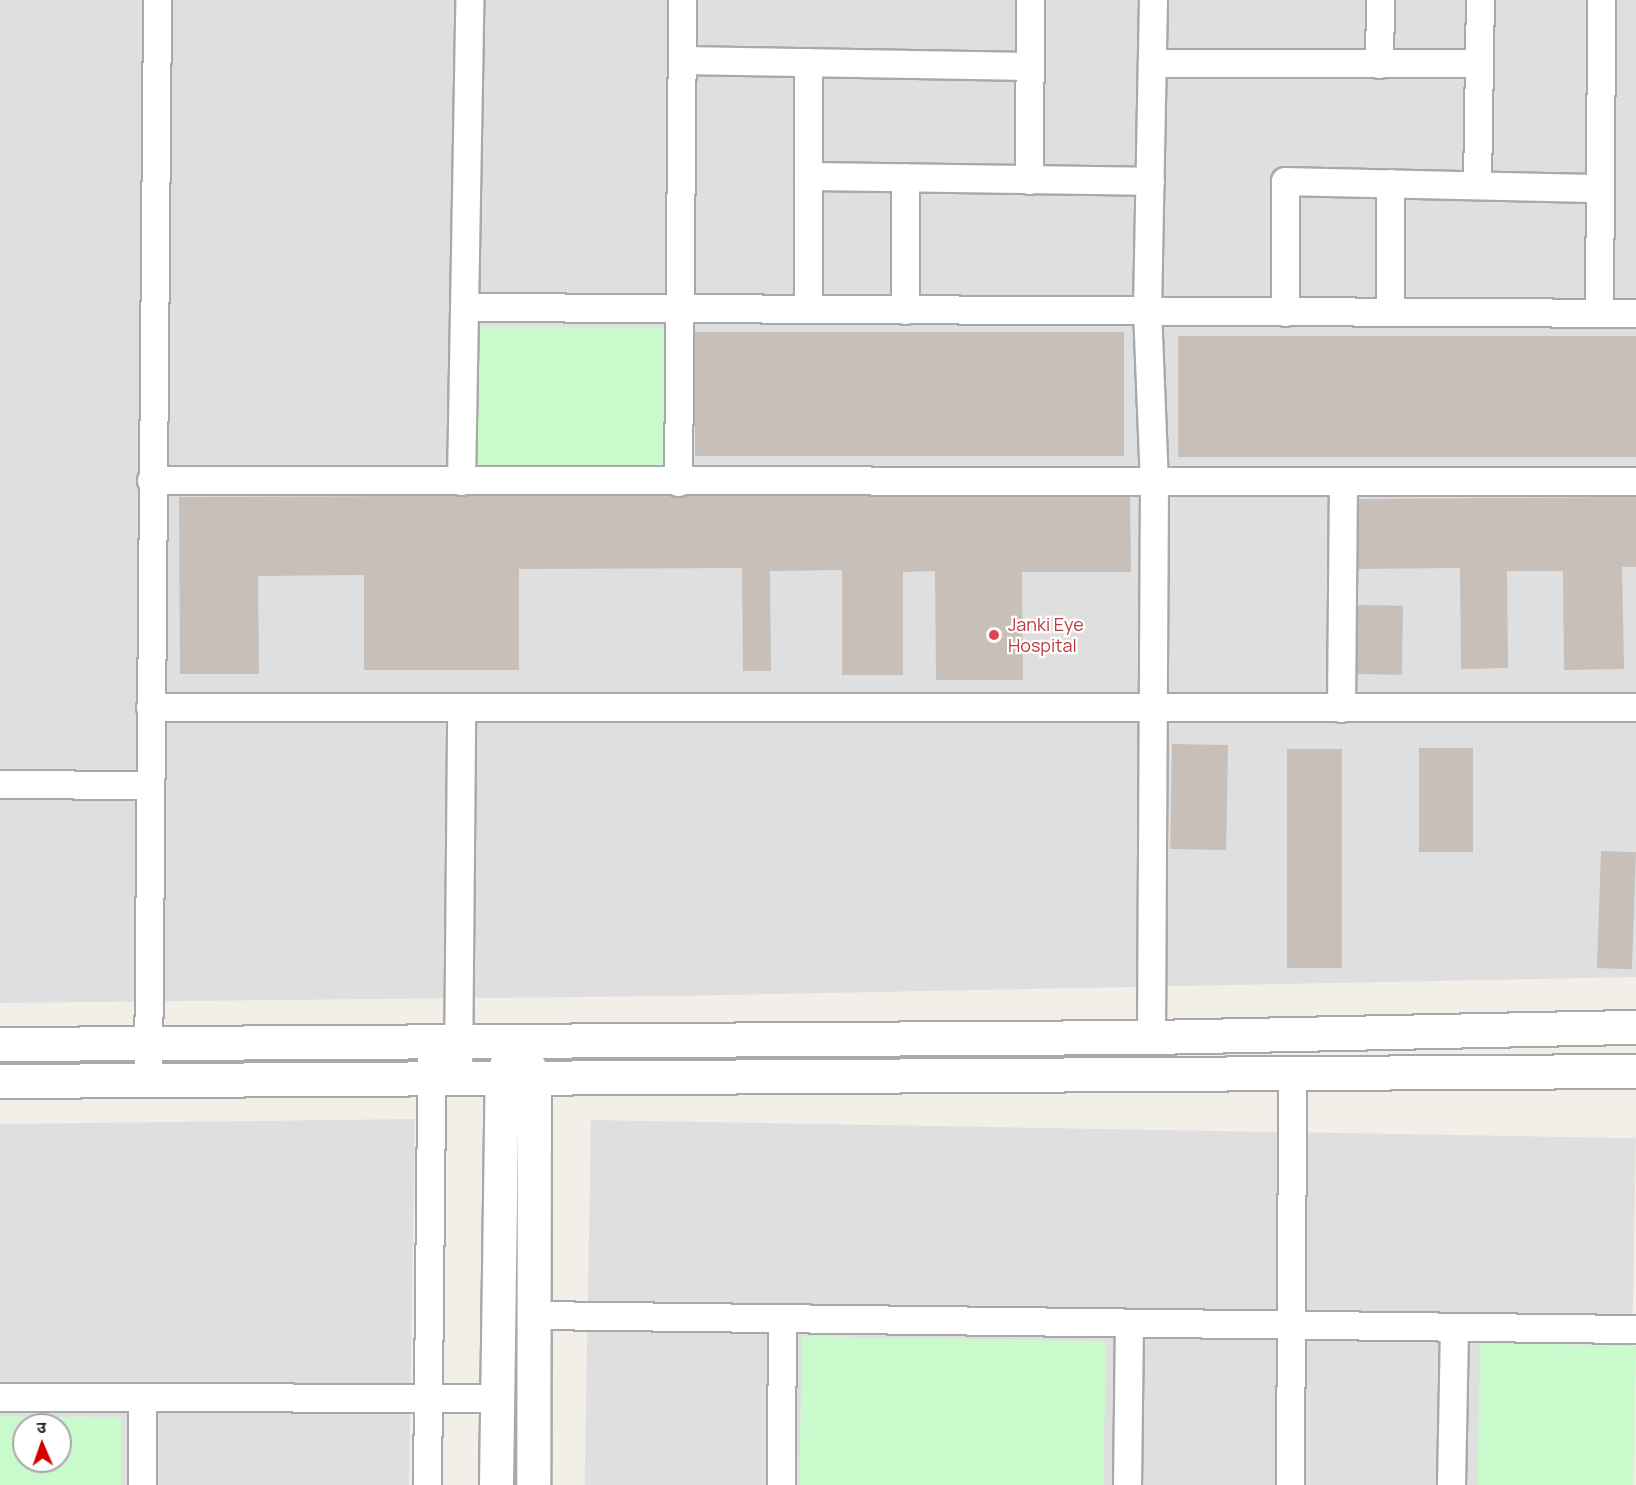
<!DOCTYPE html>
<meta charset="utf-8">
<style>
body{margin:0}
#map{position:relative;width:1636px;height:1485px;overflow:hidden;background:#f2efe9;font-family:Manrope,"Noto Sans Devanagari",sans-serif}
div>[style]{position:absolute}
[style*='--x']{left:calc(var(--x)*1px);top:calc(var(--y)*1px);width:calc(var(--w)*1px);rotate:calc(var(--a)*1deg)}
.residential>*{inset:0;background:#e0dfdf;transform-origin:0 0}
.park>*{inset:0;background:#c8facc;transform-origin:0 0}
.building>*{inset:0;background:#c7bfb8;transform-origin:0 0}
.roads{filter:drop-shadow(2px 0 #a9a9a9) drop-shadow(-2px 0 #a9a9a9) drop-shadow(0 2px #a9a9a9) drop-shadow(0 -2px #a9a9a9)}
.minor>*{height:27px;margin:-13.5px;padding:0 13.5px;transform-origin:13.5px;border-radius:13.5px;background:#fff}
.tertiary>*{height:33px;margin:-16.5px;padding:0 16.5px;transform-origin:16.5px;border-radius:16.5px;background:#fff}
.dots>*{width:16px;height:16px;translate:-50% -50%;box-sizing:border-box;border:3px solid #fff;border-radius:50%}
span{translate:-50% -50%;white-space:nowrap;text-align:center;line-height:1.15;-webkit-text-stroke:4.5px #fff;paint-order:stroke}
.health-label{font-size:18px;color:#be3a42}
.left{translate:0 -50%;text-align:left}
.north{position:absolute;left:12px;top:1413px;width:60px;height:60px;box-sizing:border-box;background:#fff;border:2px solid #a7a7a7;border-radius:50%;rotate:358deg;font-size:16px;font-weight:700;line-height:24px;text-align:center;color:#222}
.north::after{content:'';display:block;margin:auto;width:21px;height:27px;background:#d40000;clip-path:polygon(50% 0,100% 100%,50% 72%,0 100%)}
</style>
<div id="map">
<div class="residential">
<div style="clip-path:polygon(0 0,1636px 0,1636px 977px,676px 996px,0 1003px)"></div>
<div style="clip-path:polygon(evenodd,415px 1119px,409px 1485px,0 1485px,0 1124px,415px 1119px,24px 1425px,60px 1425px,60px 1461px,24px 1461px,24px 1425px)"></div>
<div style="left:591px;top:1120px;width:1045px;height:365px;rotate:1deg"></div>
</div>
<div class="park">
<div style="left:477px;top:327px;width:188px;height:138px"></div>
<div style="left:802px;top:1336px;width:304px;height:149px;rotate:1deg"></div>
<div style="left:1480px;top:1343px;width:156px;height:142px;rotate:1deg"></div>
<div style="clip-path:polygon(evenodd,0 1416px,121px 1417px,121px 1485px,0 1485px,0 1416px,24px 1425px,60px 1425px,60px 1461px,24px 1461px,24px 1425px)"></div>
</div>
<div class="building">
<div style="left:1124px;top:332px;width:124px;height:429px;rotate:90deg"></div>
<div style="left:1636px;top:336px;width:121px;height:458px;rotate:90deg"></div>
<div style="clip-path:polygon(1130px 493px,1131px 572px,1022px 572px,1023px 680px,936px 680px,935px 571px,903px 572px,903px 675px,842px 675px,842px 570px,770px 571px,771px 671px,743px 671px,742px 568px,519px 569px,519px 670px,364px 670px,364px 575px,258px 576px,259px 674px,180px 674px,179px 497px)"></div>
<div style="clip-path:polygon(1636px 497px,1636px 567px,1622px 567px,1624px 669px,1564px 670px,1563px 571px,1507px 571px,1508px 668px,1461px 669px,1460px 568px,1351px 569px,1350px 499px)"></div>
<div style="left:1357px;top:605px;width:46px;height:69px;rotate:1deg"></div>
<div style="left:1172px;top:744px;width:56px;height:105px;rotate:1deg"></div>
<div style="left:1419px;top:748px;width:54px;height:104px"></div>
<div style="left:1287px;top:749px;width:55px;height:219px"></div>
<div style="left:1601px;top:851px;width:35px;height:117px;rotate:2deg"></div>
</div>
<div class="roads">
<div class="minor">
<div style="--x:682;--y:60;--w:348;--a:1"></div>
<div style="--x:808;--y:62;--w:247;--a:90"></div>
<div style="--x:1152;--y:63;--w:327;--a:0"></div>
<div style="--x:1379;--y:64;--w:64;--a:-89.1"></div>
<div style="--x:808;--y:176;--w:342;--a:0.8"></div>
<div style="--x:905;--y:177;--w:133;--a:90"></div>
<div style="--x:1029;--y:180;--w:180;--a:-89.7"></div>
<div style="--x:1477;--y:185;--w:185;--a:-89.1"></div>
<div style="--x:464;--y:307;--w:1172;--a:0.29"></div>
<div style="--x:1285;--y:312;--w:131;--a:-90"></div>
<div style="--x:1285;--y:181;--w:315;--a:1.3"></div>
<div style="--x:1390;--y:312;--w:129;--a:-90"></div>
<div style="--x:1599;--y:313;--w:313;--a:-89.6"></div>
<div style="--x:151;--y:480;--w:1485;--a:0.04"></div>
<div style="--x:461;--y:481;--w:481;--a:-89"></div>
<div style="--x:678;--y:482;--w:482;--a:-89.5"></div>
<div style="--x:150;--y:707;--w:1486;--a:0"></div>
<div style="--x:1341;--y:708;--w:223;--a:-89.5"></div>
<div style="--x:0;--y:784;--w:149;--a:0.4"></div>
<div style="--x:1151;--y:1037;--w:553;--a:-89.69"></div>
<div style="--x:1154;--y:484;--w:173;--a:-92.3"></div>
<div style="--x:1147;--y:311;--w:311;--a:-88.9"></div>
<div style="--x:458;--y:1077;--w:369;--a:-89.5"></div>
<div style="--x:148;--y:1079;--w:1079;--a:-89.52"></div>
<div style="--x:534;--y:1315;--w:1102;--a:0.73"></div>
<div style="--x:0;--y:1397;--w:498;--a:0.1"></div>
<div style="--x:142;--y:1397;--w:88;--a:90"></div>
<div style="--x:427;--y:1485;--w:444;--a:-89.4"></div>
<div style="--x:781;--y:1485;--w:167;--a:-89.7"></div>
<div style="--x:1127;--y:1485;--w:162;--a:-89.3"></div>
<div style="--x:1290;--y:1485;--w:412;--a:-89.7"></div>
<div style="--x:1451;--y:1485;--w:158;--a:-88.9"></div>
</div>
<div class="tertiary">
<div style="--x:0;--y:1044;--w:1151;--a:-0.35"></div>
<div style="--x:1151;--y:1037;--w:485;--a:-1.2"></div>
<div style="--x:524;--y:1058;--w:21;--a:62"></div>
<div style="--x:534;--y:1077;--w:408;--a:90.1"></div>
<div style="--x:0;--y:1081;--w:1636;--a:-0.35"></div>
<div style="--x:496;--y:1485;--w:408;--a:-89.2"></div>
<div style="--x:502;--y:1077;--w:21;--a:-71"></div>
</div>
</div>
<div class="dots">
<div style="left:994px;top:635px;background:#e0444e"></div>
</div>
<div class="health-label">
<span class="left" style="left:1008px;top:635px">Janki Eye<br>Hospital</span>
</div>
<div class="north">उ</div>
</div>
